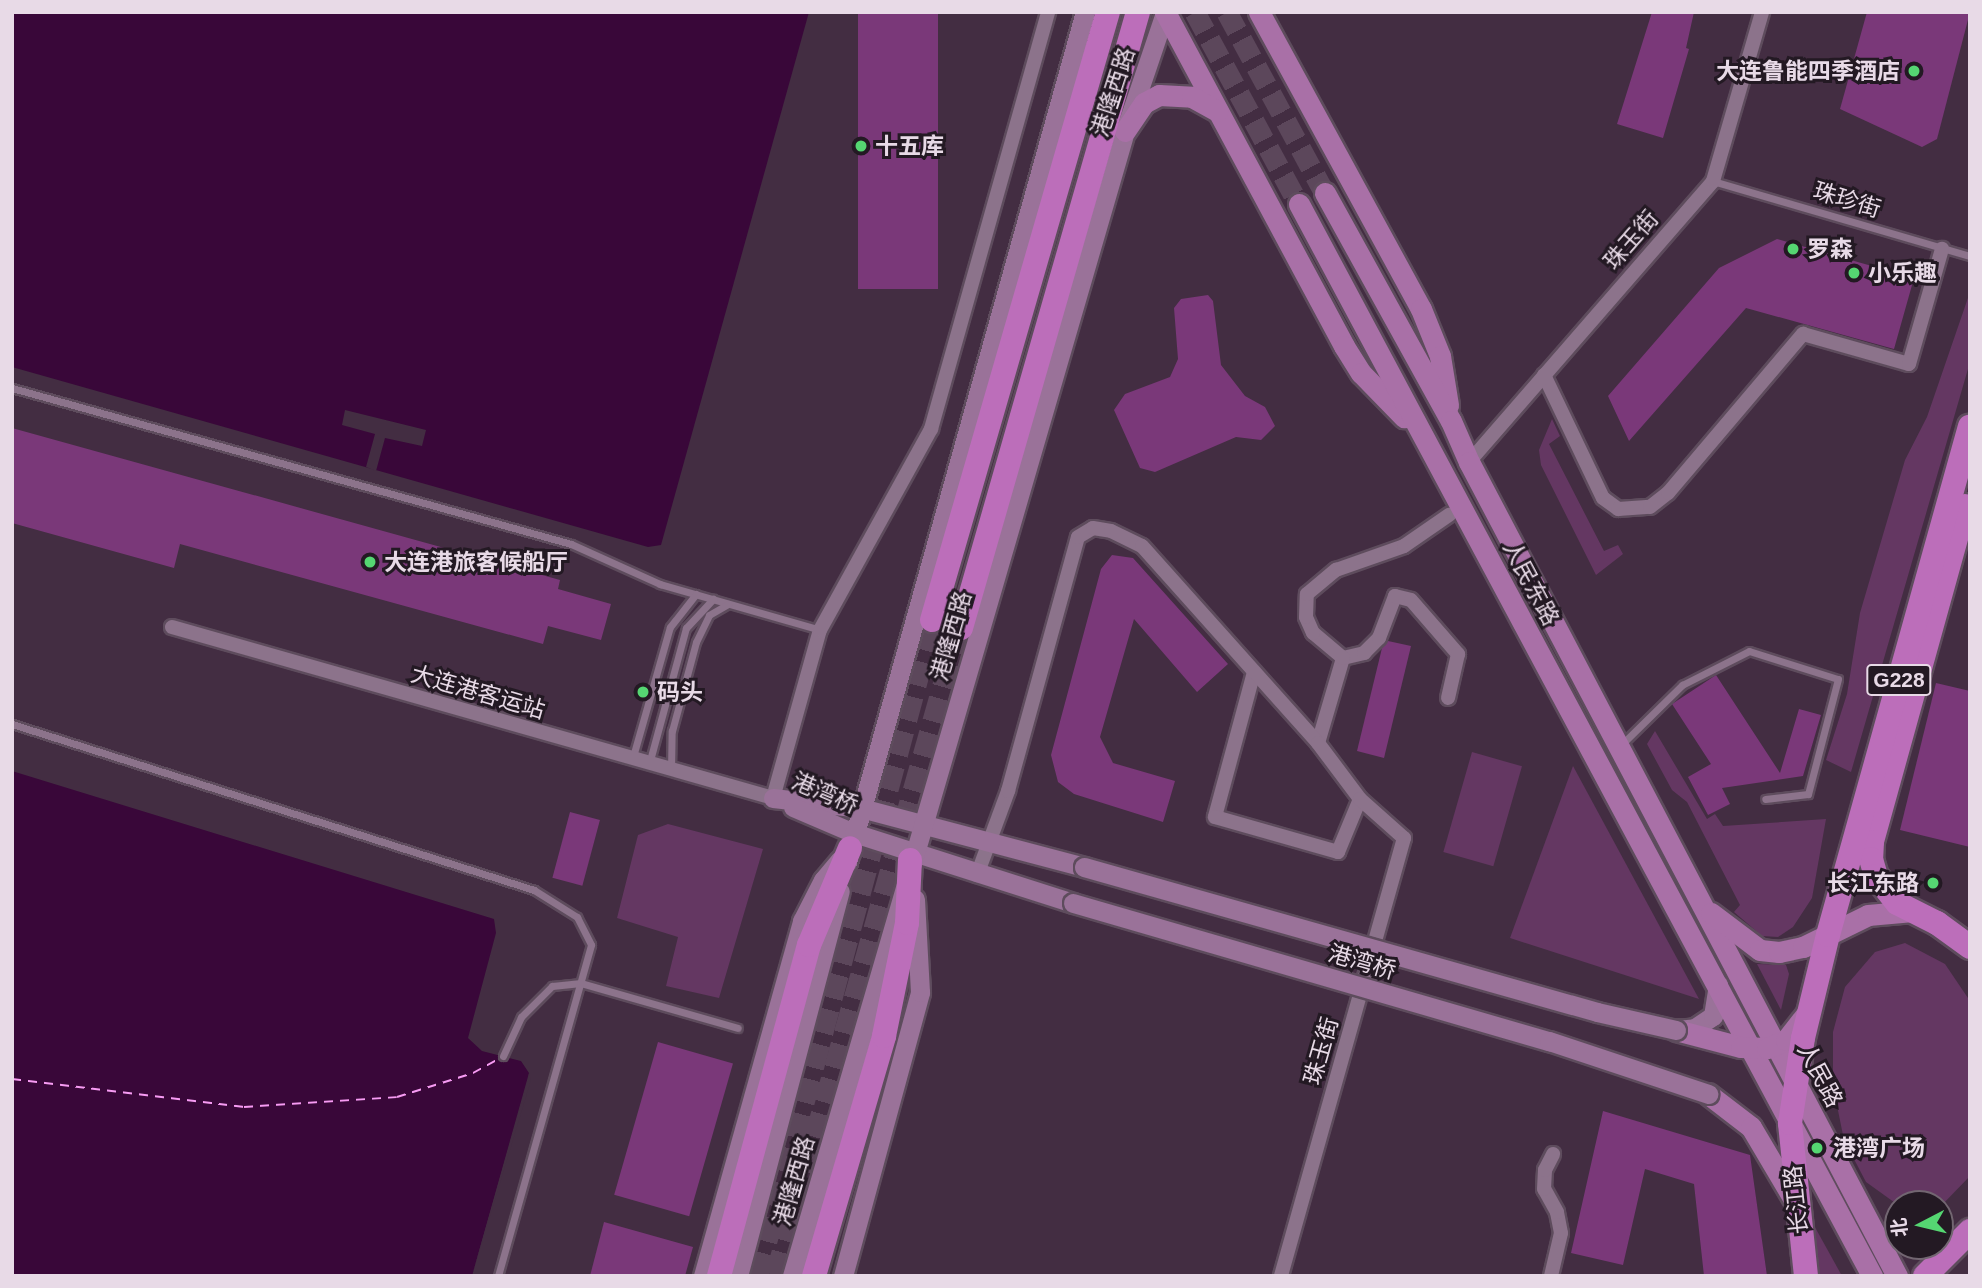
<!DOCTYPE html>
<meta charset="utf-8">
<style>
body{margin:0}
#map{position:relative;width:1982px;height:1288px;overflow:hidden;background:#432d42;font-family:Helvetica,"Noto Sans SC",sans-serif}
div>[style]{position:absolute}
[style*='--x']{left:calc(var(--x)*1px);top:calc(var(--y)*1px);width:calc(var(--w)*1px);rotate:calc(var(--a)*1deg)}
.green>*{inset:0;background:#643762;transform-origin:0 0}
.water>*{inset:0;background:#390739}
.pier>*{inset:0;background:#432d42}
.ferry>*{height:2px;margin-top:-1px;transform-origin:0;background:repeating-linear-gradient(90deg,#f79bf3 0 9px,transparent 0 16px)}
.building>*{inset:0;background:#7a3879;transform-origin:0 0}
.primary-tunnel>*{height:21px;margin-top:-10.5px;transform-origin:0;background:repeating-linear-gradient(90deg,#5c475b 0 21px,transparent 0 31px)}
.highway-tunnel>*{height:24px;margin-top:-12px;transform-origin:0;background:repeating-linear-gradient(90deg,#5c475b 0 24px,transparent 0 36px)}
.roads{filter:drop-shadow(2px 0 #5e4c5d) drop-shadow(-2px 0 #5e4c5d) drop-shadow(0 2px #5e4c5d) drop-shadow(0 -2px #5e4c5d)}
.lane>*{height:7px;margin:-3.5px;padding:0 3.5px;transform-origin:3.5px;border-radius:3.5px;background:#8c738b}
.street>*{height:14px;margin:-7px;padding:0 7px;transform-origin:7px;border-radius:7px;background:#8c738b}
.secondary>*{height:19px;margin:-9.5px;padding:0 9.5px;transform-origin:9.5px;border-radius:9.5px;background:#9a7299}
.primary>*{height:21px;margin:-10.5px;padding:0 10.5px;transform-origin:10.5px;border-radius:10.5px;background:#a970a7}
.highway>*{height:24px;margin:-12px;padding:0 12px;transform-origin:12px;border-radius:12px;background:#bc6eba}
.bridges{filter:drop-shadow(2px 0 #5e4c5d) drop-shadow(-2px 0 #5e4c5d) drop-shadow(0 2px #5e4c5d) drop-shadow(0 -2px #5e4c5d)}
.secondary-bridge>*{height:19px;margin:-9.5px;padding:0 9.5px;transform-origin:9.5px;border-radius:9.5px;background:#9a7299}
.dots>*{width:19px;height:19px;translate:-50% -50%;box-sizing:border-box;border:4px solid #231923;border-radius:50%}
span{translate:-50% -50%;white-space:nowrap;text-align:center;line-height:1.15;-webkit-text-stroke:6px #231923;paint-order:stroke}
.shield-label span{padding:2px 5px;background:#231923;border:2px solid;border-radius:5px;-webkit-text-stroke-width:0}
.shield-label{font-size:21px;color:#e8dae7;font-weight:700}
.poi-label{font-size:23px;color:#e8dae7;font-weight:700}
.right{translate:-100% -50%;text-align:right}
.left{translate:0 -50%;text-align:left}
.street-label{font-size:23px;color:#e8dae7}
.frame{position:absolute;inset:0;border:14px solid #e8dae7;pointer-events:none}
.north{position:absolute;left:1884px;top:1190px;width:70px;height:70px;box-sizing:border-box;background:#231923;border:2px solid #726671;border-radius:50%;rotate:263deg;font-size:19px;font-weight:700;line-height:28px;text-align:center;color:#e8dae7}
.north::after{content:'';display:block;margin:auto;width:24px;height:32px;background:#55d672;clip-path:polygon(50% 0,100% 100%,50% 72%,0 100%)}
</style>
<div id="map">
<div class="green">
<div style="clip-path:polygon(1970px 292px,1970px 362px,1851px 772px,1826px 760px,1847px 694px,1860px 613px,1905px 460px,1927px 417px)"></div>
<div style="clip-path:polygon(1552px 419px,1560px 436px,1549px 444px,1604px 551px,1618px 545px,1623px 554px,1596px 575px,1541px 465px,1539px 450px)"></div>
<div style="clip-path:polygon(1655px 731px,1707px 819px,1715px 814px,1723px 826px,1826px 819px,1812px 898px,1793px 927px,1778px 937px,1762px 936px,1734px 912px,1740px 905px,1687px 802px,1672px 790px,1647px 744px)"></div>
<div style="left:1472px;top:752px;width:52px;height:104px;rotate:16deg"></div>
<div style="clip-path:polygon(1573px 766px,1699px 999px,1510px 938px)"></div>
<div style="clip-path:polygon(668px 824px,763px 849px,719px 998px,666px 986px,678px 937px,617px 918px,638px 835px)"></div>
<div style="clip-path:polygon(1905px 943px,1945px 964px,1970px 1001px,1970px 1176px,1940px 1207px,1898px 1205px,1866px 1182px,1844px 1140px,1833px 1086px,1833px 1032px,1845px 987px,1875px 952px)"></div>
<div style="clip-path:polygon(1757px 964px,1786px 965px,1789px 974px,1781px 1010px)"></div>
<div style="clip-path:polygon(1811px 1220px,1842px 1276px,1817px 1276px)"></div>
</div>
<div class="water">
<div style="clip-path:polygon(12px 12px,809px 12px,661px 545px,648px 547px,12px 367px)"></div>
<div style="clip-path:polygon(12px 771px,494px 919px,496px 933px,468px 1038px,482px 1051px,521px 1061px,529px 1073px,472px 1276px,12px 1276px)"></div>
</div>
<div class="pier">
<div style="clip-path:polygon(345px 410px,426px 430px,422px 446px,385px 438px,376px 471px,366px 467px,375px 434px,342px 425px)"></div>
<div style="clip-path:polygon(529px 1073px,531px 1080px,472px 1276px,528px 1079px)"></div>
</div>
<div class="ferry">
<div style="--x:12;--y:1079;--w:234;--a:6.9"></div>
<div style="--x:244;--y:1107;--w:153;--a:-3.7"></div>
<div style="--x:397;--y:1097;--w:80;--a:-17.5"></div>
<div style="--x:473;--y:1073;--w:33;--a:-29"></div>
</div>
<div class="building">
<div style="left:858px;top:12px;width:80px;height:277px"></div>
<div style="clip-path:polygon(1652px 12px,1694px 12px,1686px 48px,1689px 49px,1663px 138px,1617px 124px)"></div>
<div style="clip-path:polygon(1867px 12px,1970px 12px,1937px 139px,1922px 147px,1840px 109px)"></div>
<div style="clip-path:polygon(1777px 239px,1914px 278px,1894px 349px,1746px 308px,1629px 441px,1608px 396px,1719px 268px)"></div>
<div style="clip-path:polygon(1208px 295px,1213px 301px,1221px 365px,1245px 396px,1265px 407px,1275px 426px,1261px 440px,1236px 437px,1155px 472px,1140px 468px,1114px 410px,1125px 394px,1170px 377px,1178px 359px,1174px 308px,1181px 299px)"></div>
<div style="clip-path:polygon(12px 428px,560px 580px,558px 589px,611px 604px,601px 640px,548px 626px,543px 644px,180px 544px,174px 568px,12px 523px)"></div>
<div style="clip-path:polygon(1112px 555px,1133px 558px,1228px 664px,1197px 692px,1134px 619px,1100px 737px,1113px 763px,1175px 781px,1163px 822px,1074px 794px,1058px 782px,1051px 755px,1101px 569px)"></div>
<div style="clip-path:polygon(1388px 641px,1411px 646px,1384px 758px,1357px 751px,1382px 648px)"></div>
<div style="clip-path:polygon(1716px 675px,1780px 773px,1799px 709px,1821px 715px,1803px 776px,1722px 788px,1730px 804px,1708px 815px,1688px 777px,1711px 764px,1672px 704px)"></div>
<div style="clip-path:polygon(1936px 683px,1970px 691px,1970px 847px,1900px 830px)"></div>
<div style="left:570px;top:812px;width:31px;height:68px;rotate:15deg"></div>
<div style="left:658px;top:1042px;width:78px;height:159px;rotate:16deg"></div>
<div style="clip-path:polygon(1603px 1111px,1750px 1155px,1767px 1276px,1704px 1276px,1694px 1184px,1645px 1169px,1623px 1265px,1571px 1253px)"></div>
<div style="clip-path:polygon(604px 1222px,693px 1247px,685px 1276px,590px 1276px)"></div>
</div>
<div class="primary-tunnel">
<div style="--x:1195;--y:12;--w:218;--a:61.6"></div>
<div style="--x:1227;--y:12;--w:206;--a:61.6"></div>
</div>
<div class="highway-tunnel">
<div style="--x:756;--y:1276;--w:679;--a:-74.98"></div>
<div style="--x:777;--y:1276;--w:674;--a:-74.15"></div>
</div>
<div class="roads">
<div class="lane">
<div style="--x:1713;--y:181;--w:268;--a:16.3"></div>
<div style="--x:12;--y:388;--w:580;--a:15.59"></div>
<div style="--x:571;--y:544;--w:98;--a:24.2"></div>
<div style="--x:660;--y:584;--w:166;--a:16"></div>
<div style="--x:12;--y:724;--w:548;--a:17.64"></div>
<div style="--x:534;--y:890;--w:51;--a:32.1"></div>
<div style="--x:577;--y:917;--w:31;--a:63"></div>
<div style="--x:591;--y:945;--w:344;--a:105.7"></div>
<div style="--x:1621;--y:745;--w:86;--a:-44.5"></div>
<div style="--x:1682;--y:685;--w:75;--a:-26.9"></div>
<div style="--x:1749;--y:651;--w:93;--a:17.5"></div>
<div style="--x:1838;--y:679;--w:119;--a:104.6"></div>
<div style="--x:1808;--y:794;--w:43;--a:173.4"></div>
<div style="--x:632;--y:760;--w:138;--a:-74.1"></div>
<div style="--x:670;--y:627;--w:42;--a:-51.8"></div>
<div style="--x:649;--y:764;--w:141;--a:-74.8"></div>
<div style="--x:686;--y:628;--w:40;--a:-47"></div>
<div style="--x:671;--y:770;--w:39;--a:-89"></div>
<div style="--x:672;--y:731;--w:92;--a:-74.9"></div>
<div style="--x:696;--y:642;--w:30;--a:-64"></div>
<div style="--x:709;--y:615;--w:22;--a:-30"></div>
<div style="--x:503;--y:1056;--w:43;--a:-65.2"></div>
<div style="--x:521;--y:1017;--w:44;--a:-45"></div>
<div style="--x:552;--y:986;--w:29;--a:-6"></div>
<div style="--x:581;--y:983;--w:163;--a:16"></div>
</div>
<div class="street">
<div style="--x:1544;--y:375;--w:136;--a:64.4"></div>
<div style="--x:1603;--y:498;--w:19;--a:36"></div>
<div style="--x:1618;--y:509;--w:32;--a:-4"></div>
<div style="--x:1650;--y:507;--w:23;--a:-38"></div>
<div style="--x:1668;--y:493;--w:209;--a:-49.7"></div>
<div style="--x:1803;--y:334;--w:110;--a:15.8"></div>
<div style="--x:1909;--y:364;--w:120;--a:-74"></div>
<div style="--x:1469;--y:462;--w:372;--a:-49"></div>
<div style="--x:1713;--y:181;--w:176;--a:-73.8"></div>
<div style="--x:172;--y:627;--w:625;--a:15.88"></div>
<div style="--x:773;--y:798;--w:174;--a:-74.4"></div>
<div style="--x:820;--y:630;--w:230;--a:-61.1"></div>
<div style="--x:931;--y:429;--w:433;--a:-74.3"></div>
<div style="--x:1343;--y:658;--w:22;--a:-13"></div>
<div style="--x:1364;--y:653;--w:21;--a:-45"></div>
<div style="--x:1379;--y:638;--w:45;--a:-69.1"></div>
<div style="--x:1395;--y:596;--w:16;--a:14"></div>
<div style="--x:1411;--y:600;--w:72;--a:49"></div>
<div style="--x:1458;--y:654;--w:45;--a:102.8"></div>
<div style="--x:1254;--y:672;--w:150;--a:105.1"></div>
<div style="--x:1215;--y:817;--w:128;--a:15.9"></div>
<div style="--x:1338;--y:852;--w:57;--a:-67.5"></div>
<div style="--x:1318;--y:743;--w:89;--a:-73.6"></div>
<div style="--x:1343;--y:658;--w:39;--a:-140"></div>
<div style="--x:1313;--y:633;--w:17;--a:-114"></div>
<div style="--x:1306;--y:617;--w:23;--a:-88"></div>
<div style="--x:1307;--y:594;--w:38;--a:-40"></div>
<div style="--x:1336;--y:570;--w:72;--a:-19.4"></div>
<div style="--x:1404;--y:546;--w:55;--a:-34.6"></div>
<div style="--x:977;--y:875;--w:90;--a:-69.7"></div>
<div style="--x:1008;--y:791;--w:263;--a:-74.6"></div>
<div style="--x:1078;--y:537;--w:17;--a:-31"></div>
<div style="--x:1093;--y:528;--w:18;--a:9"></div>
<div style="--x:1111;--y:531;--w:34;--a:26"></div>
<div style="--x:1142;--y:546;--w:264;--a:48.2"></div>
<div style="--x:1318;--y:743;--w:70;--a:53.1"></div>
<div style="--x:1360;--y:799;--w:59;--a:41.6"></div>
<div style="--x:1404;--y:838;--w:455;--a:105.7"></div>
<div style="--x:1551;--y:1276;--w:44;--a:-76.9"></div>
<div style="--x:1561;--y:1233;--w:21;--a:-101"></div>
<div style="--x:1557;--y:1212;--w:26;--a:-119"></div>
<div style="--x:1544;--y:1189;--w:19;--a:-87"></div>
<div style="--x:1545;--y:1170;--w:18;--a:-63"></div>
</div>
<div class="secondary">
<div style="--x:773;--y:798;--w:89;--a:6.5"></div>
<div style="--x:861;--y:808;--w:231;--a:14.8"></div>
<div style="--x:793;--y:807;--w:66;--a:23.1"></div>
<div style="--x:854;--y:833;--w:230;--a:17.7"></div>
<div style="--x:847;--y:862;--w:883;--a:-74.36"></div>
<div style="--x:1677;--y:1030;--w:18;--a:-6"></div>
<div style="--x:1695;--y:1028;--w:22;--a:-34"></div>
<div style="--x:1713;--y:1016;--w:32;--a:-81"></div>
<div style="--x:703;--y:1276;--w:369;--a:-74.4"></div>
<div style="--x:802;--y:921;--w:46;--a:-62.9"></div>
<div style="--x:823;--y:880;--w:26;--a:-50"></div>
<div style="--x:738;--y:1276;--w:398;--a:-75.2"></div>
<div style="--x:792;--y:1276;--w:1192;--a:-73.78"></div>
<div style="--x:1125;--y:131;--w:125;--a:-71.3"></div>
<div style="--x:843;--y:1276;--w:294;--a:-74.8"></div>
<div style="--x:920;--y:992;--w:93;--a:-93.1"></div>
</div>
<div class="primary">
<div style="--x:1165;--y:12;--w:379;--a:61.8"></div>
<div style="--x:1344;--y:346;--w:32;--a:58"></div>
<div style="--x:1361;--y:373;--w:62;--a:45.7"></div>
<div style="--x:1259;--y:12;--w:338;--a:61.4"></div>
<div style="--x:1421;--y:309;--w:51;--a:68"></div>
<div style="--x:1440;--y:356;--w:50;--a:80.7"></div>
<div style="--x:1125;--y:131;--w:34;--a:-56"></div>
<div style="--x:1144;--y:103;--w:17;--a:-28"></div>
<div style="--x:1159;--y:95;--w:33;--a:3"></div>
<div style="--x:1192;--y:97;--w:29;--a:29"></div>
<div style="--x:1325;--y:193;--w:260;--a:61.1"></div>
<div style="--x:1451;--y:421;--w:45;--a:66.3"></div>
<div style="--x:1469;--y:462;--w:920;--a:62.26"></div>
<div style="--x:1299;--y:204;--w:1216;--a:61.87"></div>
<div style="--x:1711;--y:913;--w:61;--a:37.1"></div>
<div style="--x:1760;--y:950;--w:19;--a:6"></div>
<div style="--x:1779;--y:952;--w:25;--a:-12"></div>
<div style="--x:1803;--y:947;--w:72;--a:-26.2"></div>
<div style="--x:1868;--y:915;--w:45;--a:-5.1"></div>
<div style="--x:1676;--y:1030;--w:67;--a:14.7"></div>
<div style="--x:1741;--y:1047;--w:26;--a:2"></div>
<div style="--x:1767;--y:1048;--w:21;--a:-23"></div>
<div style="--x:1786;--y:1040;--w:36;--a:-52"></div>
<div style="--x:1708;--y:1094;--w:54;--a:37.5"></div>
<div style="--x:1751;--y:1127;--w:88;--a:59.4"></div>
</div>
<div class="highway">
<div style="--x:1965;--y:506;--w:349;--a:105.5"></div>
<div style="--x:1872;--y:842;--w:17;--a:93"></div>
<div style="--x:1871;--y:859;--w:18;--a:74"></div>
<div style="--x:1876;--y:876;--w:34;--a:52"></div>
<div style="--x:1897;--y:903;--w:45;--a:26.6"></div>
<div style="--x:1937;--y:923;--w:41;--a:36"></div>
<div style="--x:932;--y:620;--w:633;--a:-73.86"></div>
<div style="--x:961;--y:628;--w:641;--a:-73.97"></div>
<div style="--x:719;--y:1276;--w:343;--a:-74.8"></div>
<div style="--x:809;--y:945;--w:105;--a:-67.1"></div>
<div style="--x:814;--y:1276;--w:250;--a:-73.7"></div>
<div style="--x:884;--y:1036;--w:115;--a:-78.5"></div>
<div style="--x:907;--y:923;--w:63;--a:-87.3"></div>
<div style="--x:1806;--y:1276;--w:154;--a:-96"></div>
<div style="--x:1790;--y:1123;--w:86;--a:-81.3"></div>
<div style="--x:1803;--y:1038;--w:106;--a:-76.4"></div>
<div style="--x:1828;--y:935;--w:528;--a:-74.41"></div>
<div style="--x:1925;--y:1276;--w:64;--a:-45"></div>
</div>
</div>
<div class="bridges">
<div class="secondary-bridge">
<div style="--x:1084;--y:867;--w:533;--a:15.78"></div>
<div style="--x:1597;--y:1012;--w:81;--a:12.8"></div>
<div style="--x:1073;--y:903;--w:496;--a:16.2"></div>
<div style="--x:1549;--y:1041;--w:168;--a:18.4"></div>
</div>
</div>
<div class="dots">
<div style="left:1914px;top:71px;background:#55d672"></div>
<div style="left:861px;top:146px;background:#55d672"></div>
<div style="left:1793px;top:249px;background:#55d672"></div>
<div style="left:1854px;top:273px;background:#55d672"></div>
<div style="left:370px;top:562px;background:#55d672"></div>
<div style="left:643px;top:692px;background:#55d672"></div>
<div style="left:1933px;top:883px;background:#55d672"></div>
<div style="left:1817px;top:1148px;background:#55d672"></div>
</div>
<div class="shield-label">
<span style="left:1899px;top:680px">G228</span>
</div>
<div class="poi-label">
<span class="right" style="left:1900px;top:71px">大连鲁能四季酒店</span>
<span class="left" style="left:875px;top:146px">十五库</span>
<span class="left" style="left:1807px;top:249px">罗森</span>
<span class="left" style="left:1868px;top:273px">小乐趣</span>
<span class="left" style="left:384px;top:562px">大连港旅客候船厅</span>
<span class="left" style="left:657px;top:692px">码头</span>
<span class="right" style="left:1919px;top:883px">长江东路</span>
<span class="left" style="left:1833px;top:1148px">港湾广场</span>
</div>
<div class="street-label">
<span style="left:1113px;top:92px;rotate:-72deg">港隆西路</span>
<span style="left:1847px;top:200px;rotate:17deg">珠珍街</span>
<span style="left:1631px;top:240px;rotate:-49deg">珠玉街</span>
<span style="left:1531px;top:583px;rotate:62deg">人民东路</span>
<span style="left:951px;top:636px;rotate:-74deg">港隆西路</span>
<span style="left:478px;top:692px;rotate:16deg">大连港客运站</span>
<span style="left:825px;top:793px;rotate:23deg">港湾桥</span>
<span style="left:1362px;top:962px;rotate:16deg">港湾桥</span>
<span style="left:1321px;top:1051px;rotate:-74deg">珠玉街</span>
<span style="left:1820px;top:1075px;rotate:62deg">人民路</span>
<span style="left:794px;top:1181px;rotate:-74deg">港隆西路</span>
<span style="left:1796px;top:1200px;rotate:-96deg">长江路</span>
</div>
<div class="frame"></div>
<div class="north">北</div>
</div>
